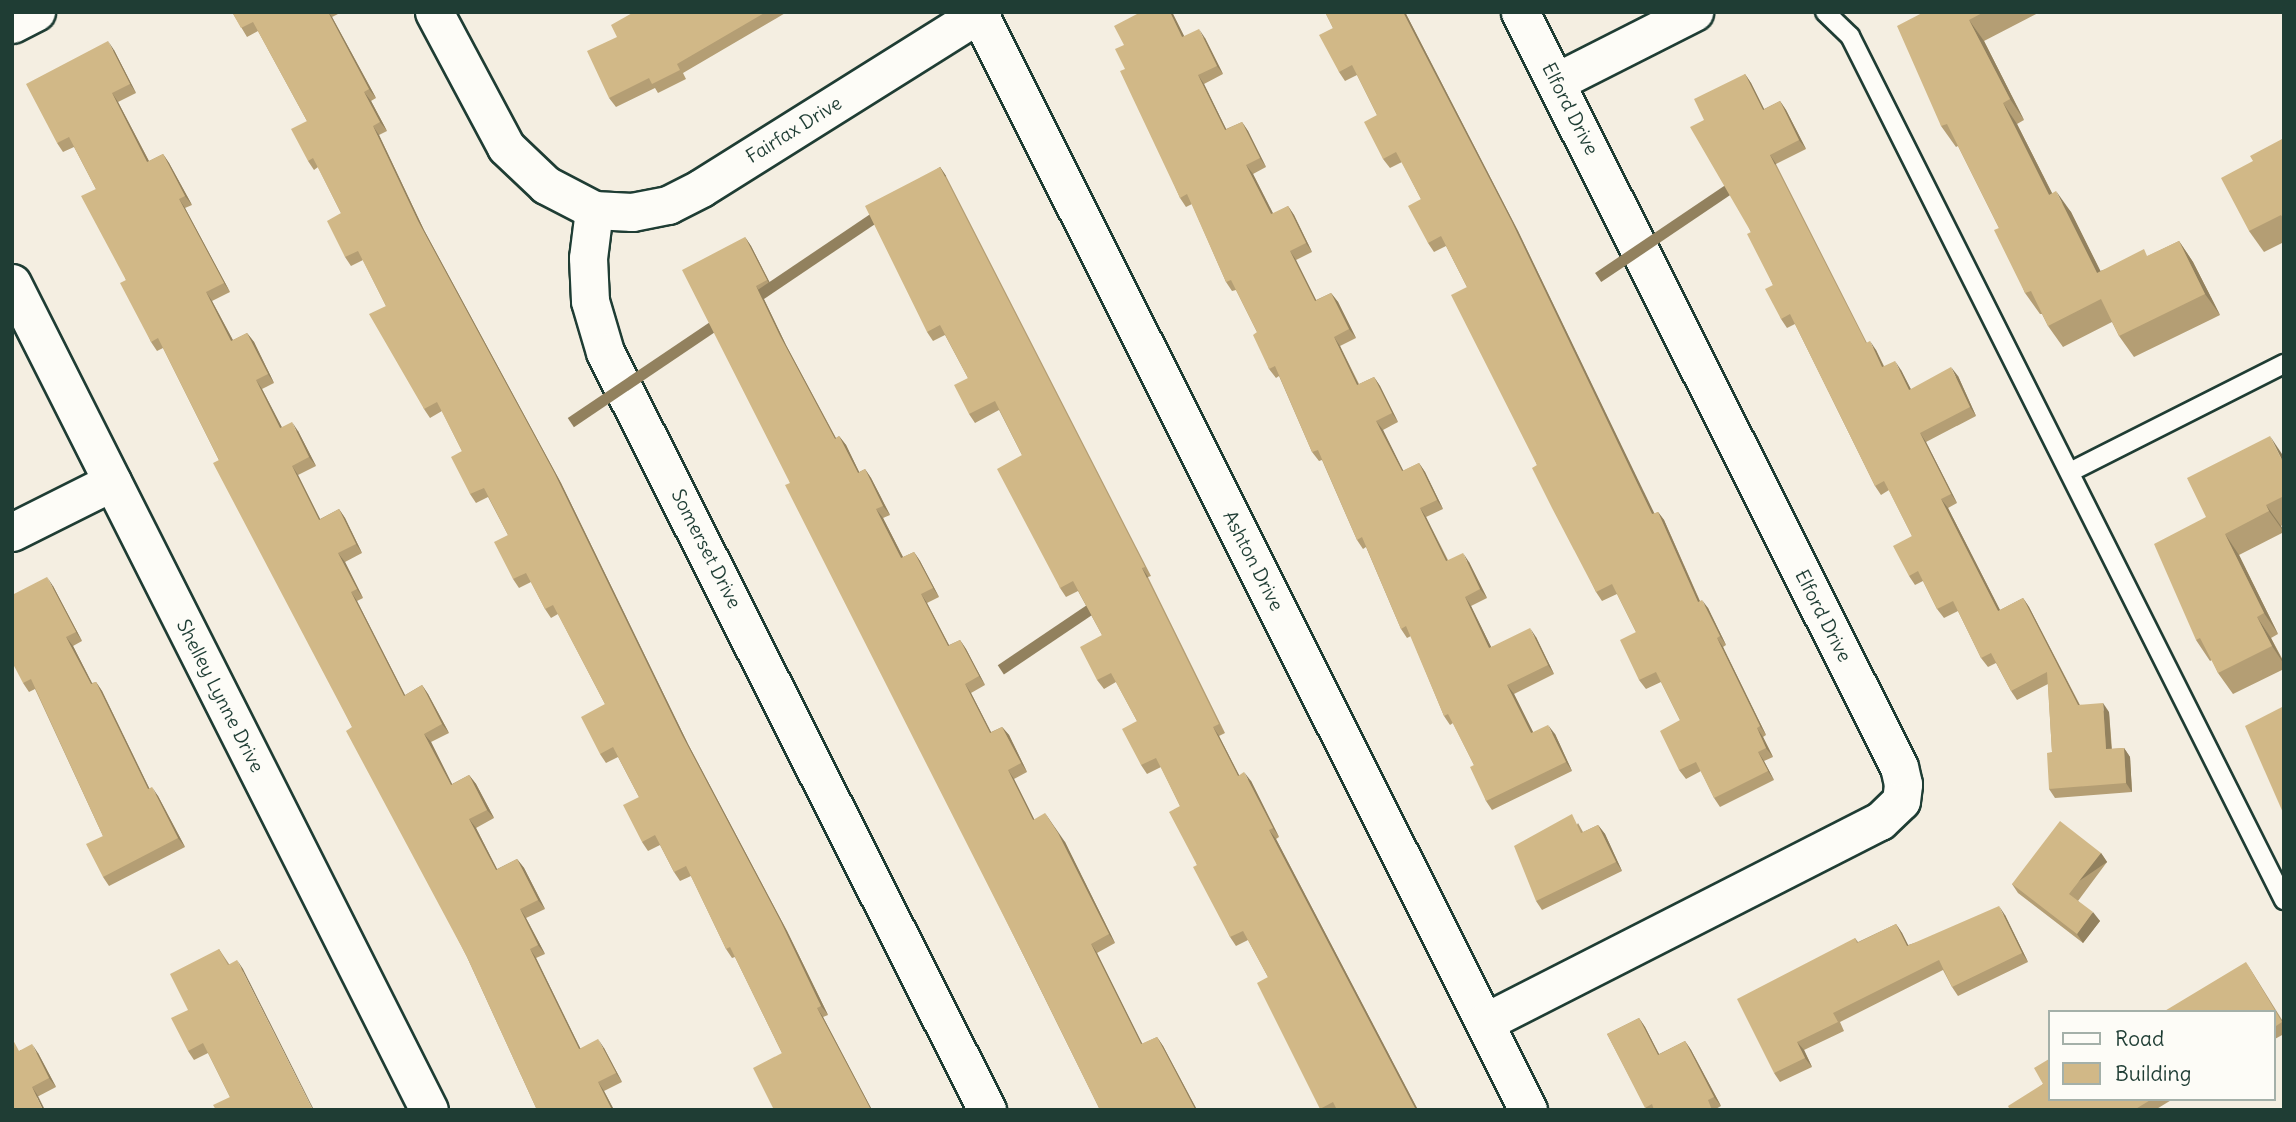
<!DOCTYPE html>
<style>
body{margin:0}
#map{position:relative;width:2296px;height:1122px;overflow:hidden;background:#f4eee1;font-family:Delius,sans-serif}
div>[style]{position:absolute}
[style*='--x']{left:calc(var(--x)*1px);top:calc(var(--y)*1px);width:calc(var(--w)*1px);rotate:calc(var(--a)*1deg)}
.roads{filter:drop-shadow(2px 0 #1f3d34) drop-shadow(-2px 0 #1f3d34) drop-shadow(0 2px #1f3d34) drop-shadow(0 -2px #1f3d34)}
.lane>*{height:18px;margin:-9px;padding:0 9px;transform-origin:9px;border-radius:9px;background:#fdfcf7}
.street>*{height:37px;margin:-18.5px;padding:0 18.5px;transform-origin:18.5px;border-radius:18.5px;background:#fdfcf7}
.wall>*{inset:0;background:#b49e74}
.shaded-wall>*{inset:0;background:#92815e;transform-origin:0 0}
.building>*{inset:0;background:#d1b887}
span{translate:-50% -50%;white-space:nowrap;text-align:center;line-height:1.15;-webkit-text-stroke:5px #fdfcf7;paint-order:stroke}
.street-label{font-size:19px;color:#1f3d34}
.frame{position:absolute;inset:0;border:14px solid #1f3d34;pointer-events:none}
.legend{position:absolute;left:2048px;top:1010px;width:228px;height:91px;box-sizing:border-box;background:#fdfcf7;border:2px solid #a4b0a9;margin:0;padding:9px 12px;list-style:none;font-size:21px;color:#1f3d34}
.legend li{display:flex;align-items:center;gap:14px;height:35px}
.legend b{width:35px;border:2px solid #a4b0a9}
</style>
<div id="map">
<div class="roads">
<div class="lane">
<div style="--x:1825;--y:12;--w:35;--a:44"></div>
<div style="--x:1850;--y:36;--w:967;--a:63.33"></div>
<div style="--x:2070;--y:472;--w:240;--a:-26.8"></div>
</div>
<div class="street">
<div style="--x:434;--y:12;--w:153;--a:61.9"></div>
<div style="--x:506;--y:147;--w:55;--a:43.5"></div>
<div style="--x:546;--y:185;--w:54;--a:27.5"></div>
<div style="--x:594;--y:210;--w:38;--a:3"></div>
<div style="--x:632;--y:212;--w:37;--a:-11"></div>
<div style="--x:668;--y:205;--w:37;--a:-27"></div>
<div style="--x:701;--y:188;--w:332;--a:-32.1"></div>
<div style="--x:978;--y:12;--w:1228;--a:63.39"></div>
<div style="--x:12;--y:24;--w:27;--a:-27"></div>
<div style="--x:1556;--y:82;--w:155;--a:-26.9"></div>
<div style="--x:594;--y:210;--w:48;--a:97.1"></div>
<div style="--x:588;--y:258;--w:43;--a:87.3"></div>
<div style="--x:590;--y:301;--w:53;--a:73.6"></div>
<div style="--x:605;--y:352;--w:849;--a:63.25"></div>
<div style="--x:12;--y:283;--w:926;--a:63.24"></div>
<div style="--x:12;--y:532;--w:112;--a:-26.6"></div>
<div style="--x:1485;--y:1022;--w:443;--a:-27"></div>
<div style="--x:1880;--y:821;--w:29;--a:-44"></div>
<div style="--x:1901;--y:801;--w:17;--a:-83"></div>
<div style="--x:1903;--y:784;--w:17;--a:-103"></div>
<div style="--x:1899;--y:767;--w:845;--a:-116.66"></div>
</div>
</div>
<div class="wall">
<div style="clip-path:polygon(232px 12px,338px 12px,338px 14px,332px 17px,376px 98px,371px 101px,387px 131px,379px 135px,424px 230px,561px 483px,688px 744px,787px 931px,828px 1015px,823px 1017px,872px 1110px,774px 1110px,782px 1053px,735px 957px,732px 958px,726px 949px,691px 876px,680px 881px,674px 872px,660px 845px,648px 851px,642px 842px,639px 797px,618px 757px,606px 763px,600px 754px,605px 704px,558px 614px,551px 618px,545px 609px,531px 582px,519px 588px,513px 579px,508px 535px,488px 497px,476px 503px,470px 494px,462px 451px,442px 411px,430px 418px,424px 409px,386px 306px,363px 260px,351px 266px,345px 257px,341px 213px,318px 167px,314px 170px,308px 161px,307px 121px,258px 31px,247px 37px)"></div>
<div style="clip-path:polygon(634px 12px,787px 12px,683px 73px,686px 79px,658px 93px,655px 88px,616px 107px,609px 98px)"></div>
<div style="clip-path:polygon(1141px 12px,1172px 12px,1184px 36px,1205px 38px,1223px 74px,1204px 84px,1226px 129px,1242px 122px,1248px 131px,1266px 167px,1253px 174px,1273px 214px,1288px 206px,1294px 215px,1312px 252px,1296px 260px,1316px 300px,1331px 293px,1338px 302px,1356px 338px,1340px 346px,1359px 384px,1374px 377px,1380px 386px,1398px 422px,1383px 430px,1403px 471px,1419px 463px,1425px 472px,1443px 509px,1426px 517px,1448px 560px,1469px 562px,1487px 598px,1471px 606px,1491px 647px,1536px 637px,1554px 674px,1514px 694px,1533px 732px,1555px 734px,1572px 771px,1492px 810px,1486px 801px,1474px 765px,1453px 723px,1450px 725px,1444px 716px,1411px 636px,1407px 638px,1401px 629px,1366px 547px,1363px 549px,1357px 540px,1322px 460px,1319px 461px,1312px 452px,1279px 376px,1276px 378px,1269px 369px,1257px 332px,1236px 290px,1232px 291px,1226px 282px,1192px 204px,1186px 207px,1180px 198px,1125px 69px,1124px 45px)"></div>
<div style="clip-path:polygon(1325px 12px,1405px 12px,1518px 231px,1654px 514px,1658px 512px,1664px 520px,1700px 601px,1708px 608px,1726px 645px,1723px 647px,1766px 735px,1763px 737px,1773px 757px,1764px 761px,1774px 780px,1720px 807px,1714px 798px,1701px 771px,1686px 779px,1679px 770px,1680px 720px,1661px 682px,1646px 689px,1639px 680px,1636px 632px,1617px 594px,1602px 601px,1596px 592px,1537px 465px,1467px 287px,1446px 246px,1434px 252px,1428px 243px,1421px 199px,1402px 162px,1390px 168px,1383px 159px,1377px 115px,1357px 75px,1345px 81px,1339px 72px,1333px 28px)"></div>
<div style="clip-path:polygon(1924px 12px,2040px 12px,1984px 41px,2024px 120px,2017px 124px,2052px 193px,2071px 212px,2100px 271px,2148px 256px,2179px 241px,2193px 262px,2220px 315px,2134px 357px,2119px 336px,2112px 322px,2063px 347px,2048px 326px,2042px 314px,2040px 314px,2025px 293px,1999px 228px,1958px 146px,1956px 147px,1941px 126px)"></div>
<div style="clip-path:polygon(114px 50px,136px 93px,118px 102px,149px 161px,163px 154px,169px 163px,192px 205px,185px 208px,230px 292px,212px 301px,233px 340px,247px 333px,254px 342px,274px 383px,262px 389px,282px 428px,298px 431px,316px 466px,298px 475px,320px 519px,339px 509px,345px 518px,362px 553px,345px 562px,363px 598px,357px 601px,405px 695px,422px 685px,428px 694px,449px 733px,431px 742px,452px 784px,469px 775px,476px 784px,494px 818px,476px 828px,497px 869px,517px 859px,524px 868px,545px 909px,526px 918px,545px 954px,536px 958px,580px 1048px,604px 1048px,622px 1082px,604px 1091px,614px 1110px,537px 1110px,467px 957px,163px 348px,157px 351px,151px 342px,126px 280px,96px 189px,74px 147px,63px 152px,57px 143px)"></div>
<div style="clip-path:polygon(1745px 74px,1751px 83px,1764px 109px,1780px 101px,1786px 110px,1806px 149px,1776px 164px,1867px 343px,1876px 350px,1884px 366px,1901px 370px,1911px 390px,1958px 376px,1976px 416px,1926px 442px,1957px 503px,1948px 508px,2000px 610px,2023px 598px,2029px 607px,2080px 705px,2109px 712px,2112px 749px,2124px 748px,2130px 757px,2132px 792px,2055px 798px,2049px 789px,2052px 752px,2048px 684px,2017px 700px,2011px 691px,1996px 663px,1988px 667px,1981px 658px,1958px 611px,1944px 618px,1937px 609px,1923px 581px,1915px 585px,1909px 576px,1912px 536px,1889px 490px,1881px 495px,1875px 486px,1795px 324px,1787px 328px,1781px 319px,1773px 285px,1704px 120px)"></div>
<div style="clip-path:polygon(2284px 138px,2284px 242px,2264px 252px,2249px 231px,2253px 161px)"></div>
<div style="clip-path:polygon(940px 167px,946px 176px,1151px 576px,1148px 577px,1225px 733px,1219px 736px,1239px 775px,1251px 781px,1279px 837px,1276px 839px,1418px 1110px,1321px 1110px,1268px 977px,1248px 940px,1236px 946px,1230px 937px,1197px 865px,1180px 806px,1161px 767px,1147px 774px,1141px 765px,1137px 721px,1116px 682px,1104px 689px,1097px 680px,1102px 635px,1078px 591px,1066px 597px,1060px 588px,1022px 455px,999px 410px,975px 423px,969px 414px,968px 378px,945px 335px,933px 341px,927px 332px)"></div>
<div style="clip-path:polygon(745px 237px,751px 246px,773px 289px,762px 295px,786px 345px,836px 438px,839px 436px,846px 445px,859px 472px,865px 469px,871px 478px,890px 515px,883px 518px,903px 557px,914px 552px,920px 561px,939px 597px,927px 603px,949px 645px,960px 640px,966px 649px,985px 685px,971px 693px,991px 732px,1002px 727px,1009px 735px,1027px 772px,1014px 779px,1034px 819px,1065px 842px,1115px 943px,1097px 953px,1142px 1044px,1157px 1037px,1163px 1046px,1197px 1110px,1100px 1110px,790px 483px)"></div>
<div style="clip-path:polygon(2284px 457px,2284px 524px,2281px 526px,2284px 532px,2239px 555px,2278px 634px,2271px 638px,2284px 662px,2284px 669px,2233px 694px,2218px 673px,2212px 660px,2210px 661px,2196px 640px,2206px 517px)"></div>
<div style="clip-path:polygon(53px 586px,82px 641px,73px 646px,92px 683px,96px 682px,102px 691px,149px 788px,158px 796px,185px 847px,109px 886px,103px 877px,103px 836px,35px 689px,29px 692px,23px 683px)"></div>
<div style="clip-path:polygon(1578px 823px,1583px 832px,1598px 825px,1605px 834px,1622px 871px,1542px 910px,1536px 901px)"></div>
<div style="clip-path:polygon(2101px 853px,2107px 862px,2078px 901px,2100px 921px,2083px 943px,2018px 893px,2012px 884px)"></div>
<div style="clip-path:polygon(2005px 915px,2028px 962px,1958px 996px,1952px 987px,1943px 970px,1840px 1022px,1844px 1031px,1804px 1050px,1812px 1067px,1780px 1082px,1774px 1073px,1855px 938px,1858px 942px,1896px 924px,1902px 933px,1908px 945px)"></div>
<div style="clip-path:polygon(219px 949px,229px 964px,243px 969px,230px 1097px,208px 1053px,194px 1060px,188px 1051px,188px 1010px)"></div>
<div style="clip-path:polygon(2246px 962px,2284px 1023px,2284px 1034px,2273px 1040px,2273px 1012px)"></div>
<div style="clip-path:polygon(1639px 1018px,1645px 1027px,1659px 1054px,1685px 1041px,1691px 1050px,1721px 1106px,1714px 1110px,1647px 1110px,1607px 1034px)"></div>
<div style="clip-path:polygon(20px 1050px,38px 1053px,56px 1087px,12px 1110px)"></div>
<div style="clip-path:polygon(2049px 1059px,2049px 1099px,2173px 1099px,2155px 1110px,2010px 1110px,2043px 1084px)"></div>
</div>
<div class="shaded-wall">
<div style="clip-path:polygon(328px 12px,332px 17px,376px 98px,369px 89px)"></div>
<div style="clip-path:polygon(1170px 12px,1172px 12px,1189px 46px,1182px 37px)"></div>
<div style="clip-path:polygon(1403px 12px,1405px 12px,1518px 231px,1659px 523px,1652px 514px)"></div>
<div style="clip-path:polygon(1969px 20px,1984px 41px,2024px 120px,2010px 99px)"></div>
<div style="clip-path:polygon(1199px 29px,1205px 38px,1223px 74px,1217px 66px)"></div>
<div style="clip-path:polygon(108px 41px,114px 50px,136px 93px,130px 84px)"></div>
<div style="clip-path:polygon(1745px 74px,1751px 83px,1769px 119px,1763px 110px)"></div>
<div style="clip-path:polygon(1198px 75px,1204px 84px,1231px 139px,1225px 130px)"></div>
<div style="clip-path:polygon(364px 92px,371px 101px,387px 131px,380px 122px)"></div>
<div style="clip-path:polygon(112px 93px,118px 102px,154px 171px,147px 162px)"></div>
<div style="clip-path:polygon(1780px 101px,1786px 110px,1806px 149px,1799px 140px)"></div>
<div style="clip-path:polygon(2003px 103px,2017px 124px,2063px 215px,2049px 195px)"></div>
<div style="clip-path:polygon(1242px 122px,1248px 131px,1266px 167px,1260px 158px)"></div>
<div style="clip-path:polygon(373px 126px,379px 135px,424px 230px,561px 483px,688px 744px,787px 931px,828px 1015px,821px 1006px,418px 221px)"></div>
<div style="clip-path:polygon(163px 154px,169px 163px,192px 205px,185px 196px)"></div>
<div style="left:1770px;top:155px;width:11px;height:211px;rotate:56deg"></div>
<div style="clip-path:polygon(1246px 165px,1253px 174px,1278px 223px,1271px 214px)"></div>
<div style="left:940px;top:167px;width:11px;height:449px;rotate:56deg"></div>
<div style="clip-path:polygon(2056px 191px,2071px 212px,2112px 294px,2097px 273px)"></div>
<div style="clip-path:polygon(179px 199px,185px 208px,230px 292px,224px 283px)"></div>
<div style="clip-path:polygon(1288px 206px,1294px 215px,1312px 252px,1306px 243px)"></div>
<div style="clip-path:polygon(745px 237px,751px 246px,773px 289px,767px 280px)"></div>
<div style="clip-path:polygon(2179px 241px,2193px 262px,2220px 315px,2205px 294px)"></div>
<div style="clip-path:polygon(1290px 251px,1296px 260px,1321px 310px,1315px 301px)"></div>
<div style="clip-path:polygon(756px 286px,762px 295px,786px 345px,841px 448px,835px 439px,780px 336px)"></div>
<div style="clip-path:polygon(206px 292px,212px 301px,238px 350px,231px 341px)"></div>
<div style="clip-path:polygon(1331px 293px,1338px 302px,1356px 338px,1349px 329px)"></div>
<div style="clip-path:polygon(247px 333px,254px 342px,274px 383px,268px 374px)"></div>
<div style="clip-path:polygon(1334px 337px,1340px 346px,1363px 394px,1357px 385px)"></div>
<div style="clip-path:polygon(1870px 341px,1876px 350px,1888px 376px,1882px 367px)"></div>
<div style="clip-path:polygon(1895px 361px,1901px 370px,1916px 399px,1909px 390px)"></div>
<div style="clip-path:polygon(1951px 367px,1958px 376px,1976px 416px,1970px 407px)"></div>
<div style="clip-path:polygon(1374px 377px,1380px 386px,1398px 422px,1392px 413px)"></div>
<div style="clip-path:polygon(256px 380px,262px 389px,287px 437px,280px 428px)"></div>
<div style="clip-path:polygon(1376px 421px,1383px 430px,1408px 480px,1402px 471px)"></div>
<div style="clip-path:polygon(292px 422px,298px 431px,316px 466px,309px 457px)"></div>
<div style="clip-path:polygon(1920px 433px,1926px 442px,1957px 503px,1951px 494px)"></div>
<div style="clip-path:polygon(839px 436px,846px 445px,864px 482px,858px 473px)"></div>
<div style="clip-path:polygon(2270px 436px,2284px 457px,2284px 464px)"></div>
<div style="clip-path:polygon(1419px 463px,1425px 472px,1443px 509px,1437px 500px)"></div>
<div style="clip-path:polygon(292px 466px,298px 475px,325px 529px,319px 520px)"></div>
<div style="clip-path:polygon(865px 469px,871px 478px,890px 515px,883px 506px)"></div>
<div style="clip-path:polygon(1941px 499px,1948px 508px,2005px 620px,1998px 611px)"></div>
<div style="clip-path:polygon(2266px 505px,2281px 526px,2284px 532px,2269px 511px)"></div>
<div style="clip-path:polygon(1420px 508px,1426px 517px,1452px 570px,1446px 561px)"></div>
<div style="clip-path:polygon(339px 509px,345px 518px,362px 553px,356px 544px)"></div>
<div style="clip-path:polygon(876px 509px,883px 518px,908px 567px,901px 558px)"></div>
<div style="clip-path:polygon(1658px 512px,1664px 520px,1704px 611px,1698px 602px)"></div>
<div style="clip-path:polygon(2225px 534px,2239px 555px,2278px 634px,2264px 613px)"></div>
<div style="clip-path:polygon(914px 552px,920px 561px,939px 597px,933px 588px)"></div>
<div style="clip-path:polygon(338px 553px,345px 562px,363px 598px,357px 589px)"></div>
<div style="clip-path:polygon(1463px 553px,1469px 562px,1487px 598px,1480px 589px)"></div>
<div style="left:1142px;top:568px;width:11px;height:174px;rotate:56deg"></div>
<div style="clip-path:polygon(47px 577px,53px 586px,82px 641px,76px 632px)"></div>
<div style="clip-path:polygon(351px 592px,357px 601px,410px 705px,404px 696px)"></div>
<div style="clip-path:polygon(921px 594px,927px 603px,954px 655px,948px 646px)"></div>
<div style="clip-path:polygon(1465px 597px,1471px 606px,1496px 657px,1489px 648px)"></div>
<div style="clip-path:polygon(2023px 598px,2029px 607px,2084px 714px,2078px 705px)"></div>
<div style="clip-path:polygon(1702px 600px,1708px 608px,1726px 645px,1720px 636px)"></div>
<div style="clip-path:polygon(2257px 617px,2271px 638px,2284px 664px,2272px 646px)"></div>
<div style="clip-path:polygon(1530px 628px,1536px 637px,1554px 674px,1548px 665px)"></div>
<div style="clip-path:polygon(66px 637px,73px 646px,97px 693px,91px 684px)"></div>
<div style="clip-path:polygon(1717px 638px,1723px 647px,1766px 735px,1760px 726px)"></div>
<div style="clip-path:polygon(960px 640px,966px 649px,985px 685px,979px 676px)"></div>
<div style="clip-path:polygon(96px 682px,102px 691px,154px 798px,148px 789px)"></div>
<div style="clip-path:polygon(965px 684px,971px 693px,996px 742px,990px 733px)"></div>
<div style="clip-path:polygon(422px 685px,428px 694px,449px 733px,442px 724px)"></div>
<div style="clip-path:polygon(1507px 685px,1514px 694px,1538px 742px,1531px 733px)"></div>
<div style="clip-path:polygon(2103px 703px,2109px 712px,2112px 758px,2106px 749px)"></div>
<div style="clip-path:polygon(1548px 725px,1555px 734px,1572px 771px,1566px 762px)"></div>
<div style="clip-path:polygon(1002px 727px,1009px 735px,1027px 772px,1021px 763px)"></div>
<div style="clip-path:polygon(1213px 727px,1219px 736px,1244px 785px,1238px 776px)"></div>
<div style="clip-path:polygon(1757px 728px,1763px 737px,1773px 757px,1766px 748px)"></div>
<div style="clip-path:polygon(424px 734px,431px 742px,457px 794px,451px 785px)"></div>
<div style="clip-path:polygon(2124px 748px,2130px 757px,2132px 792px,2126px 783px)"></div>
<div style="clip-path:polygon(1758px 752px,1764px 761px,1774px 780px,1768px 771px)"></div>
<div style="clip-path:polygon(1008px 770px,1014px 779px,1039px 829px,1033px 820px)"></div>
<div style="clip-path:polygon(1244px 772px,1251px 781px,1279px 837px,1273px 828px)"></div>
<div style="clip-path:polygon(469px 775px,476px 784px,494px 818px,487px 810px)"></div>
<div style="clip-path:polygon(152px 787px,158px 796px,185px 847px,178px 838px)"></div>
<div style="clip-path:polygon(1045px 813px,1065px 842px,1115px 943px,1109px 934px)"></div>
<div style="clip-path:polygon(469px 819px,476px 828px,502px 879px,496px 870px)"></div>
<div style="clip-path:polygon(1598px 825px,1605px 834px,1622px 871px,1616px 862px)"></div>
<div style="clip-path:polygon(1269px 830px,1276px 839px,1418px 1110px,1416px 1110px)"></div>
<div style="left:2101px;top:853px;width:11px;height:52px;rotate:56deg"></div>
<div style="clip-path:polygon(517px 859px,524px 868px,545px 909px,538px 900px)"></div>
<div style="clip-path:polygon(1999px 906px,2005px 915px,2028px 962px,2022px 953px)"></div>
<div style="clip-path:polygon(520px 909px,526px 918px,545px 954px,538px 945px)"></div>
<div style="clip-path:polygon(2093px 912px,2100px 921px,2083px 943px,2077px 934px)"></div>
<div style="clip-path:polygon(1896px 924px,1902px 933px,1913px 955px,1907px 946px)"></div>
<div style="clip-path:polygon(1091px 944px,1097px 953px,1147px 1053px,1141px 1044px)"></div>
<div style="clip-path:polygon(530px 949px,536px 958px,585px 1058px,579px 1049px)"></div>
<div style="clip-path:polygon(237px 960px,243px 969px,314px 1110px,313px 1110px)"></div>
<div style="clip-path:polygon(817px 1008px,823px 1017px,872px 1110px,871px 1110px)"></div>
<div style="clip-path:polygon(1639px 1018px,1645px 1027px,1664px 1064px,1658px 1055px)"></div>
<div style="clip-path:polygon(1157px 1037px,1163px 1046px,1197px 1110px,1195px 1109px)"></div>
<div style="clip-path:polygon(598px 1039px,604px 1048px,622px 1082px,616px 1073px)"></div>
<div style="clip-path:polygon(1685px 1041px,1691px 1050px,1721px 1106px,1714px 1097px)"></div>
<div style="clip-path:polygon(1797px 1042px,1804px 1050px,1812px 1067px,1805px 1058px)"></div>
<div style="clip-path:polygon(32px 1044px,38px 1053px,56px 1087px,49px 1078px)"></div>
<div style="clip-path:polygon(598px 1082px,604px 1091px,614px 1110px,612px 1110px)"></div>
<div style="clip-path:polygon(32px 1087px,38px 1096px,45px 1110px,43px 1110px)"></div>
</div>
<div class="building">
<div style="clip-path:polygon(232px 12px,328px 12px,369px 89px,364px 92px,380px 122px,373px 126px,418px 221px,555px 474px,682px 735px,781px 922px,821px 1006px,817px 1008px,871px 1110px,774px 1110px,753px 1068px,782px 1053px,730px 947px,726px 949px,686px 866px,674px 872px,655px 835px,642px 842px,623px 805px,639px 797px,613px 747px,600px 754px,581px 717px,605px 704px,553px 605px,545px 609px,526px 573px,513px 579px,494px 542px,508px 535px,484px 488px,470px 494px,451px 457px,462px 451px,437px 402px,424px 409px,369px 314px,386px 306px,358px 251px,345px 257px,327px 221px,341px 213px,313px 158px,308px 161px,291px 129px,307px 121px,253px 22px,241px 28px)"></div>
<div style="clip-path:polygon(634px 12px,766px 12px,677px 64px,680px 70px,652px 84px,649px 78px,609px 98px,587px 51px,617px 37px,611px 25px)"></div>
<div style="clip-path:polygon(1141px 12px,1170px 12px,1182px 37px,1199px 29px,1217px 66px,1198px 75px,1225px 130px,1242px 122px,1260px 158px,1246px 165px,1271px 214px,1288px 206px,1306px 243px,1290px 251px,1315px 301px,1331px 293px,1349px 329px,1334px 337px,1357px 385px,1374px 377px,1392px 413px,1376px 421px,1402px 471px,1419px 463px,1437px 500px,1420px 508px,1446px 561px,1463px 553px,1480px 589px,1465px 597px,1489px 648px,1530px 628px,1548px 665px,1507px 685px,1531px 733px,1548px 725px,1566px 762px,1486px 801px,1470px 767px,1474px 765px,1448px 714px,1444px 716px,1406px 626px,1401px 629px,1362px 537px,1357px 540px,1318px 450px,1312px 452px,1275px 366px,1269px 369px,1253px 335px,1257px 332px,1231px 280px,1226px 282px,1187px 194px,1180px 198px,1120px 71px,1125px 69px,1115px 49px,1124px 45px,1114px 26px)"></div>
<div style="clip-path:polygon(1325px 12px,1403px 12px,1512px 222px,1652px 514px,1658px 512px,1698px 602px,1702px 600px,1720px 636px,1717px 638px,1760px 726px,1757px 728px,1766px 748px,1758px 752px,1768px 771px,1714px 798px,1696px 762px,1679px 770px,1660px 731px,1680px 720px,1656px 672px,1639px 680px,1620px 640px,1636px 632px,1612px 584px,1596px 592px,1552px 508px,1532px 468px,1537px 465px,1451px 295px,1467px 287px,1441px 236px,1428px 243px,1408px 206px,1421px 199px,1396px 152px,1383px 159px,1364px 122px,1377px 115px,1352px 65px,1339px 72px,1319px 35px,1333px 28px)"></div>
<div style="clip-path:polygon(1924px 12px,1984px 12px,1969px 20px,2010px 99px,2003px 103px,2049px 195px,2056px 191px,2097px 273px,2144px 249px,2147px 256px,2179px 241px,2205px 294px,2119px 336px,2101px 299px,2048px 326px,2031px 291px,2025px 293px,1994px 230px,1999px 228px,1947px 124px,1941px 126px,1897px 26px)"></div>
<div style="clip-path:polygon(108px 41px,130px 84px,112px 93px,147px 162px,163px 154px,185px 196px,179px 199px,224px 283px,206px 292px,231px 341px,247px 333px,268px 374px,256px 380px,280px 428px,292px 422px,309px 457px,292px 466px,319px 520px,339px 509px,356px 544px,338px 553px,357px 589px,351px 592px,404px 696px,422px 685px,442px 724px,424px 734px,451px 785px,469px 775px,487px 810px,469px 819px,496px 870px,517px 859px,538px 900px,520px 909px,538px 945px,530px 949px,579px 1049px,598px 1039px,616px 1073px,598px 1082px,612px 1110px,537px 1110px,467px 957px,346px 731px,352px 727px,213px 463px,219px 460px,158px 338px,151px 342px,120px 283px,126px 280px,81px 196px,96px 189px,69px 137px,57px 143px,26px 84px)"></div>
<div style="clip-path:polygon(1745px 74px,1763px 110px,1780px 101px,1799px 140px,1770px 155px,1866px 343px,1870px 341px,1882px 367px,1895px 361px,1909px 390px,1951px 367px,1970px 407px,1920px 433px,1951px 494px,1941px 499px,1998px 611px,2023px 598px,2078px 705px,2103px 703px,2106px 749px,2124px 748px,2126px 783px,2049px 789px,2047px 753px,2052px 752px,2047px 672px,2011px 691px,1991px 653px,1981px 658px,1953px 601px,1937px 609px,1918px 571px,1909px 576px,1893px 546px,1912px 536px,1884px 481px,1875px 486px,1790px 314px,1781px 319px,1765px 289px,1773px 285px,1747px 234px,1751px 232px,1690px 127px,1704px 120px,1694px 99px)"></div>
<div style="clip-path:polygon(2284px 138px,2284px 220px,2281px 215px,2249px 231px,2221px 178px,2253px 161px,2250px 156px)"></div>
<div style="clip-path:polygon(940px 167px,1145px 567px,1142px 568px,1219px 724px,1213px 727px,1238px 776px,1244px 772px,1273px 828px,1269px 830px,1416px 1110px,1337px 1110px,1333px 1102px,1320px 1109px,1257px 983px,1268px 977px,1243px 931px,1230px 937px,1193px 867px,1197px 865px,1169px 812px,1180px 806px,1156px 758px,1141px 765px,1122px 729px,1137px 721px,1111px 673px,1097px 680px,1080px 647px,1102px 635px,1073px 581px,1060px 588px,997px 469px,1022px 455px,995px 401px,969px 414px,954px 385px,968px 378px,940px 325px,927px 332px,865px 206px)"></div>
<div style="clip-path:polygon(745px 237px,767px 280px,756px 286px,780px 336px,835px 439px,839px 436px,858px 473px,865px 469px,883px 506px,876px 509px,901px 558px,914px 552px,933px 588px,921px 594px,948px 646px,960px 640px,979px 676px,965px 684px,990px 733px,1002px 727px,1021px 763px,1008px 770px,1033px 820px,1045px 813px,1058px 833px,1109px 934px,1091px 944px,1141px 1044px,1157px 1037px,1195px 1109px,1193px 1110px,1100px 1110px,1033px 974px,785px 485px,790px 483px,682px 270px)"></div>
<div style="clip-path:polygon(2270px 436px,2284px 464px,2284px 496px,2266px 505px,2269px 511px,2225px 534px,2264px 613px,2257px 617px,2272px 646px,2218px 673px,2200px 638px,2196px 640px,2154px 544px,2206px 517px,2187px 478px)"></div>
<div style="clip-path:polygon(47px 577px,76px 632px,66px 637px,91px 684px,96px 682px,148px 789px,152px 787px,178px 838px,103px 877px,86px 844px,103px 836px,31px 679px,23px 683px,12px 662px,12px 595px)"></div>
<div style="clip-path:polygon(2284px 706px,2284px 815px,2245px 726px)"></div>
<div style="clip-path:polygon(1572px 814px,1581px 833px,1598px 825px,1616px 862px,1536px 901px,1514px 846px)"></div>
<div style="clip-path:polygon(2060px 821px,2101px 853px,2069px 894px,2093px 912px,2077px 934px,2012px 884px)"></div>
<div style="clip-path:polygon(1999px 906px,2022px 953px,1952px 987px,1939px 960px,1833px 1013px,1838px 1022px,1797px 1042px,1805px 1058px,1774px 1073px,1737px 999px,1855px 938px,1857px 943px,1896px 924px,1907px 946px)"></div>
<div style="clip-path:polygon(219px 949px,228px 965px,237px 960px,313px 1110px,216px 1110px,213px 1105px,230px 1097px,203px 1043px,188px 1051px,171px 1018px,188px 1010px,170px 974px)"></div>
<div style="clip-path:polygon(2246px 962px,2282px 1022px,2273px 1028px,2273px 1012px,2163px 1012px)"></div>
<div style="clip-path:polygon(1639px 1018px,1658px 1055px,1685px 1041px,1714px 1097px,1708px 1100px,1712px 1110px,1654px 1110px,1652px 1104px,1645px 1108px,1607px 1034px)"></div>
<div style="clip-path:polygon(12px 1038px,19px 1051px,32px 1044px,49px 1078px,32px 1087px,43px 1110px,12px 1110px)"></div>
<div style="clip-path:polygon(2049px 1059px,2049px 1099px,2152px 1099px,2134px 1110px,2010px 1110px,2008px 1106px,2043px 1084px,2034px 1068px)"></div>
</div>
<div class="street-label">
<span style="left:1570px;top:109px;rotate:63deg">Elford Drive</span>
<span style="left:794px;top:130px;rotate:-32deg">Fairfax Drive</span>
<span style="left:706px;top:549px;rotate:63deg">Somerset Drive</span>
<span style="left:1253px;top:561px;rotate:63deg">Ashton Drive</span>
<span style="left:1823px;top:616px;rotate:63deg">Elford Drive</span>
<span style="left:220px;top:696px;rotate:63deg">Shelley Lynne Drive</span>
</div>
<div class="frame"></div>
<ul class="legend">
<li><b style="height:9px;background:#fdfcf7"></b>Road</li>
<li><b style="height:19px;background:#d1b887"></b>Building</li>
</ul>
</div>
